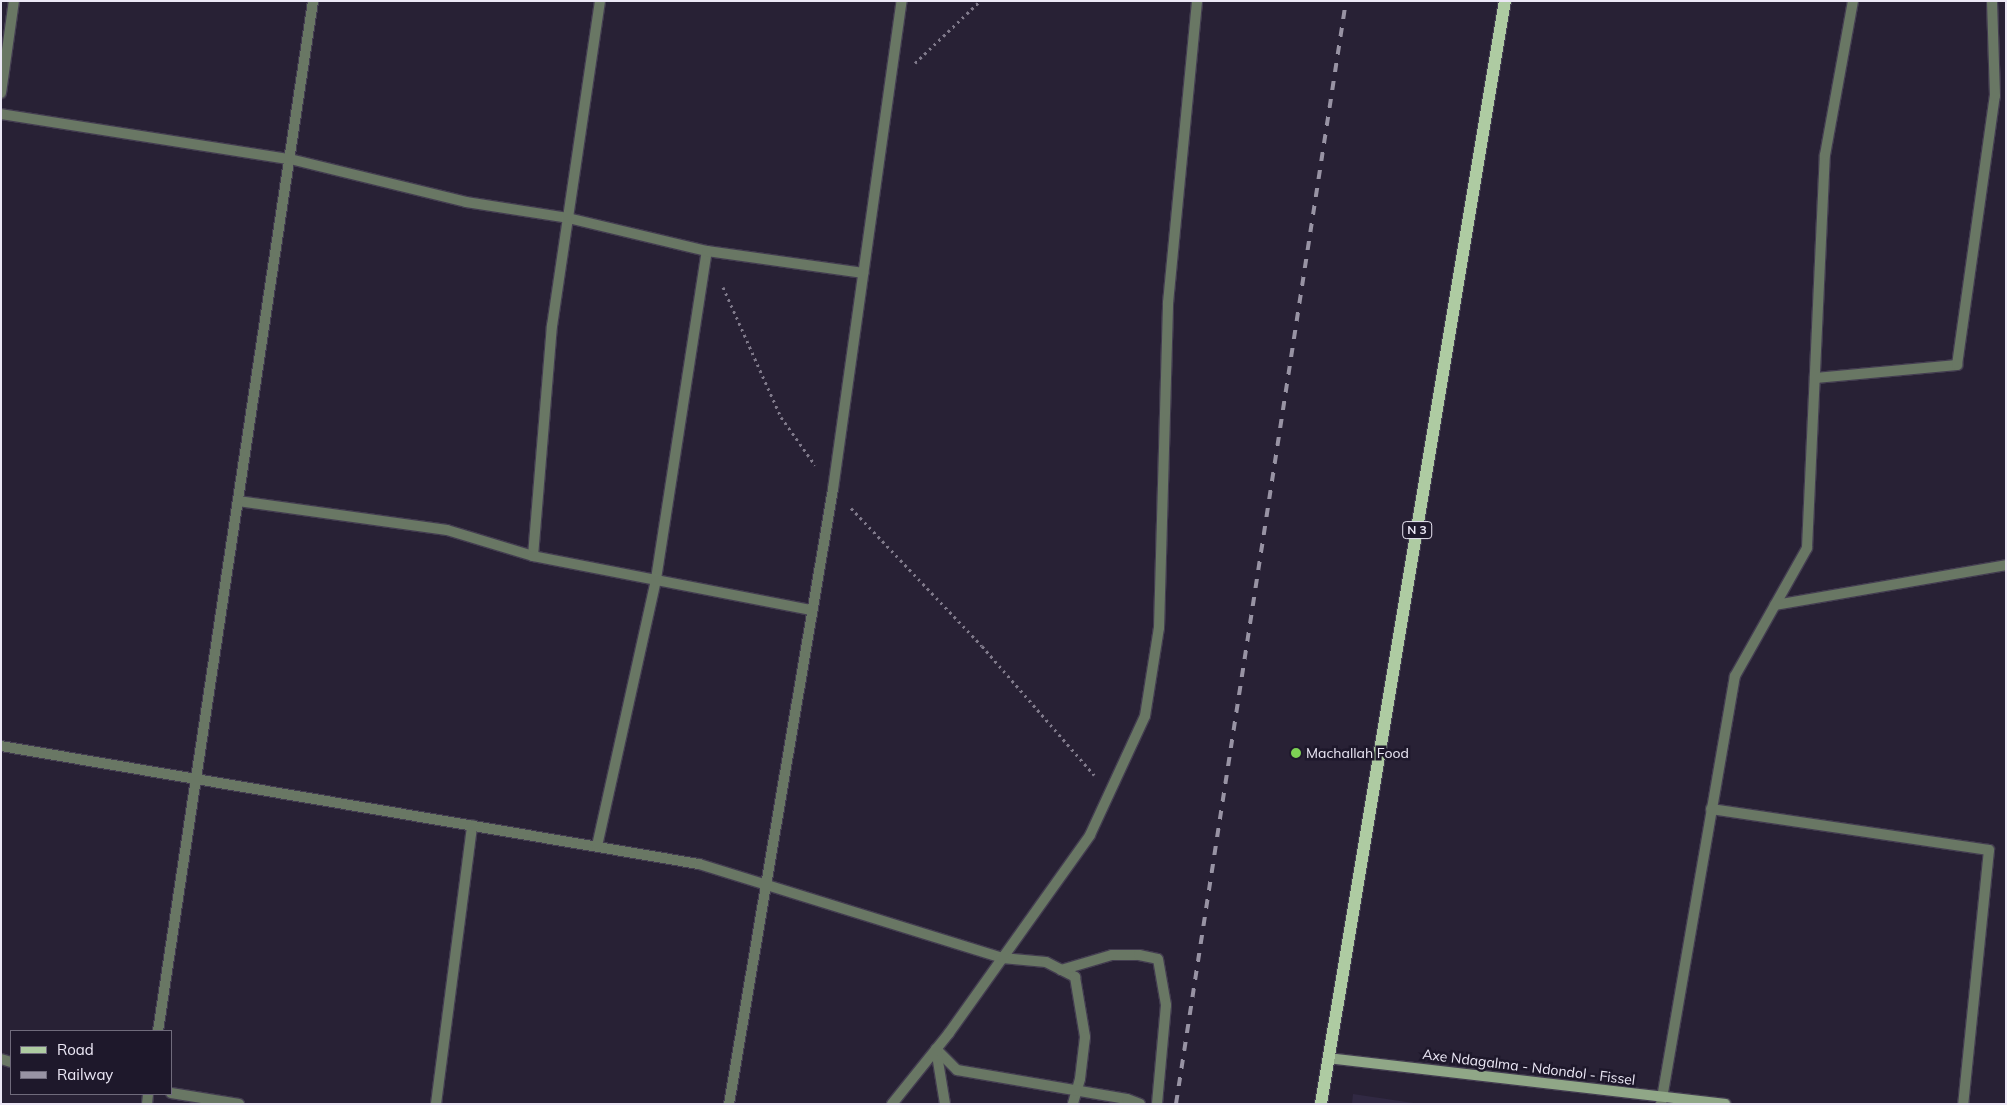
<!DOCTYPE html>
<style>
body{margin:0}
#map{position:relative;width:2007px;height:1105px;overflow:hidden;background:#282135;font-family:Mulish,sans-serif}
div>[style]{position:absolute}
[style*='--x']{left:calc(var(--x)*1px);top:calc(var(--y)*1px);width:calc(var(--w)*1px);rotate:calc(var(--a)*1deg)}
.built>*{inset:0;background:#312943}
.path>*{height:3px;margin-top:-1.5px;transform-origin:0;background:repeating-linear-gradient(90deg,#807a8b 0 2.5px,transparent 0 6.5px)}
.roads{filter:drop-shadow(1px 0 #433d50) drop-shadow(-1px 0 #433d50) drop-shadow(0 1px #433d50) drop-shadow(0 -1px #433d50)}
.lane>*{height:10px;margin:-5px;padding:0 5px;transform-origin:5px;border-radius:5px;background:#697764}
.street>*{height:10px;margin:-5px;padding:0 5px;transform-origin:5px;border-radius:5px;background:#697764}
.secondary>*{height:10px;margin:-5px;padding:0 5px;transform-origin:5px;border-radius:5px;background:#90a787}
.primary>*{height:12px;margin:-6px;padding:0 6px;transform-origin:6px;border-radius:6px;background:#aecba2}
.rail>*{height:4px;margin-top:-2px;transform-origin:0;background:repeating-linear-gradient(90deg,#9893a4 0 9px,transparent 0 18px)}
.dots>*{width:14px;height:14px;translate:-50% -50%;box-sizing:border-box;border:2px solid #1e182b;border-radius:50%}
span{translate:-50% -50%;white-space:nowrap;text-align:center;line-height:1.15;-webkit-text-stroke:5px #1e182b;paint-order:stroke}
.shield-label span{padding:1px 4px;background:#1e182b;border:1px solid;border-radius:4px;-webkit-text-stroke-width:0}
.shield-label{font-size:12px;color:#ece8f6;font-weight:700}
.poi-label{font-size:14px;color:#ece8f6}
.left{translate:0 -50%;text-align:left}
.street-label{font-size:14px;color:#ece8f6}
.frame{position:absolute;inset:0;border:2px solid #ece8f6;pointer-events:none}
.legend{position:absolute;left:10px;top:1030px;width:162px;height:65px;box-sizing:border-box;background:#1e182b;border:1px solid #706b7c;margin:0;padding:6px 9px;list-style:none;font-size:15px;color:#ece8f6}
.legend li{display:flex;align-items:center;gap:10px;height:25px}
.legend b{width:25px;border:1px solid #706b7c}
</style>
<div id="map">
<div class="built">
<div style="clip-path:polygon(1353px 1094px,1420px 1104px,1352px 1104px)"></div>
</div>
<div class="path">
<div style="--x:915;--y:63;--w:90;--a:-43.6"></div>
<div style="--x:723;--y:287;--w:142;--a:66"></div>
<div style="--x:781;--y:417;--w:59;--a:54.7"></div>
<div style="--x:851;--y:508;--w:190;--a:46.5"></div>
<div style="--x:982;--y:646;--w:171;--a:49"></div>
</div>
<div class="roads">
<div class="lane">
<div style="--x:656;--y:579;--w:332;--a:-81.2"></div>
<div style="--x:1002;--y:958;--w:44;--a:5.2"></div>
<div style="--x:1046;--y:962;--w:33;--a:27"></div>
<div style="--x:1075;--y:977;--w:61;--a:80.5"></div>
<div style="--x:1085;--y:1037;--w:42;--a:96.8"></div>
<div style="--x:1080;--y:1079;--w:26;--a:106"></div>
<div style="--x:1061;--y:970;--w:53;--a:-16.4"></div>
<div style="--x:1112;--y:955;--w:27;--a:0"></div>
<div style="--x:1139;--y:955;--w:19;--a:12"></div>
<div style="--x:1158;--y:959;--w:47;--a:80.1"></div>
<div style="--x:1166;--y:1005;--w:99;--a:95.2"></div>
<div style="--x:936;--y:1049;--w:30;--a:45"></div>
<div style="--x:957;--y:1070;--w:172;--a:9.7"></div>
<div style="--x:1127;--y:1099;--w:14;--a:21"></div>
<div style="--x:936;--y:1049;--w:56;--a:80.7"></div>
</div>
<div class="street">
<div style="--x:1;--y:93;--w:93;--a:-82"></div>
<div style="--x:1;--y:114;--w:292;--a:8.9"></div>
<div style="--x:290;--y:159;--w:181;--a:13.7"></div>
<div style="--x:466;--y:202;--w:103;--a:8.9"></div>
<div style="--x:568;--y:218;--w:143;--a:13.4"></div>
<div style="--x:707;--y:251;--w:158;--a:8"></div>
<div style="--x:1815;--y:378;--w:143;--a:-5.2"></div>
<div style="--x:1957;--y:365;--w:272;--a:-82"></div>
<div style="--x:1995;--y:96;--w:95;--a:-91.8"></div>
<div style="--x:238;--y:501;--w:211;--a:7.9"></div>
<div style="--x:447;--y:530;--w:90;--a:16.8"></div>
<div style="--x:533;--y:556;--w:231;--a:-85.3"></div>
<div style="--x:552;--y:326;--w:329;--a:-81.6"></div>
<div style="--x:533;--y:556;--w:284;--a:11"></div>
<div style="--x:1775;--y:605;--w:234;--a:-9.8"></div>
<div style="--x:1;--y:746;--w:708;--a:9.6"></div>
<div style="--x:699;--y:864;--w:317;--a:17.2"></div>
<div style="--x:1711;--y:809;--w:281;--a:8.4"></div>
<div style="--x:1989;--y:850;--w:255;--a:95.8"></div>
<div style="--x:597;--y:846;--w:273;--a:-77.5"></div>
<div style="--x:158;--y:1031;--w:1042;--a:-81.44"></div>
<div style="--x:1;--y:1059;--w:10;--a:17"></div>
<div style="--x:171;--y:1093;--w:69;--a:9.2"></div>
<div style="--x:147;--y:1104;--w:10;--a:-84"></div>
<div style="--x:436;--y:1104;--w:281;--a:-82.6"></div>
<div style="--x:729;--y:1104;--w:624;--a:-80.4"></div>
<div style="--x:833;--y:489;--w:493;--a:-82"></div>
<div style="--x:892;--y:1104;--w:91;--a:-51.2"></div>
<div style="--x:949;--y:1033;--w:243;--a:-54.5"></div>
<div style="--x:1090;--y:835;--w:131;--a:-65.2"></div>
<div style="--x:1145;--y:716;--w:89;--a:-81"></div>
<div style="--x:1159;--y:628;--w:325;--a:-88.4"></div>
<div style="--x:1168;--y:303;--w:303;--a:-84.5"></div>
<div style="--x:1661;--y:1104;--w:434;--a:-80.2"></div>
<div style="--x:1735;--y:676;--w:147;--a:-60.6"></div>
<div style="--x:1807;--y:548;--w:393;--a:-87.4"></div>
<div style="--x:1825;--y:155;--w:157;--a:-79.7"></div>
</div>
<div class="secondary">
<div style="--x:1328;--y:1058;--w:400;--a:6.6"></div>
</div>
<div class="primary">
<div style="--x:1321;--y:1104;--w:1118;--a:-80.53"></div>
</div>
</div>
<div class="rail">
<div style="--x:1176;--y:1104;--w:1116;--a:-81.24"></div>
</div>
<div class="dots">
<div style="left:1296px;top:753px;background:#7dd154"></div>
</div>
<div class="shield-label">
<span style="left:1417px;top:530px">N 3</span>
</div>
<div class="poi-label">
<span class="left" style="left:1306px;top:753px">Machallah Food</span>
</div>
<div class="street-label">
<span style="left:1529px;top:1067px;rotate:7deg">Axe Ndagalma - Ndondol - Fissel</span>
</div>
<div class="frame"></div>
<ul class="legend">
<li><b style="height:6px;background:#aecba2"></b>Road</li>
<li><b style="height:6px;background:#9893a4"></b>Railway</li>
</ul>
</div>
